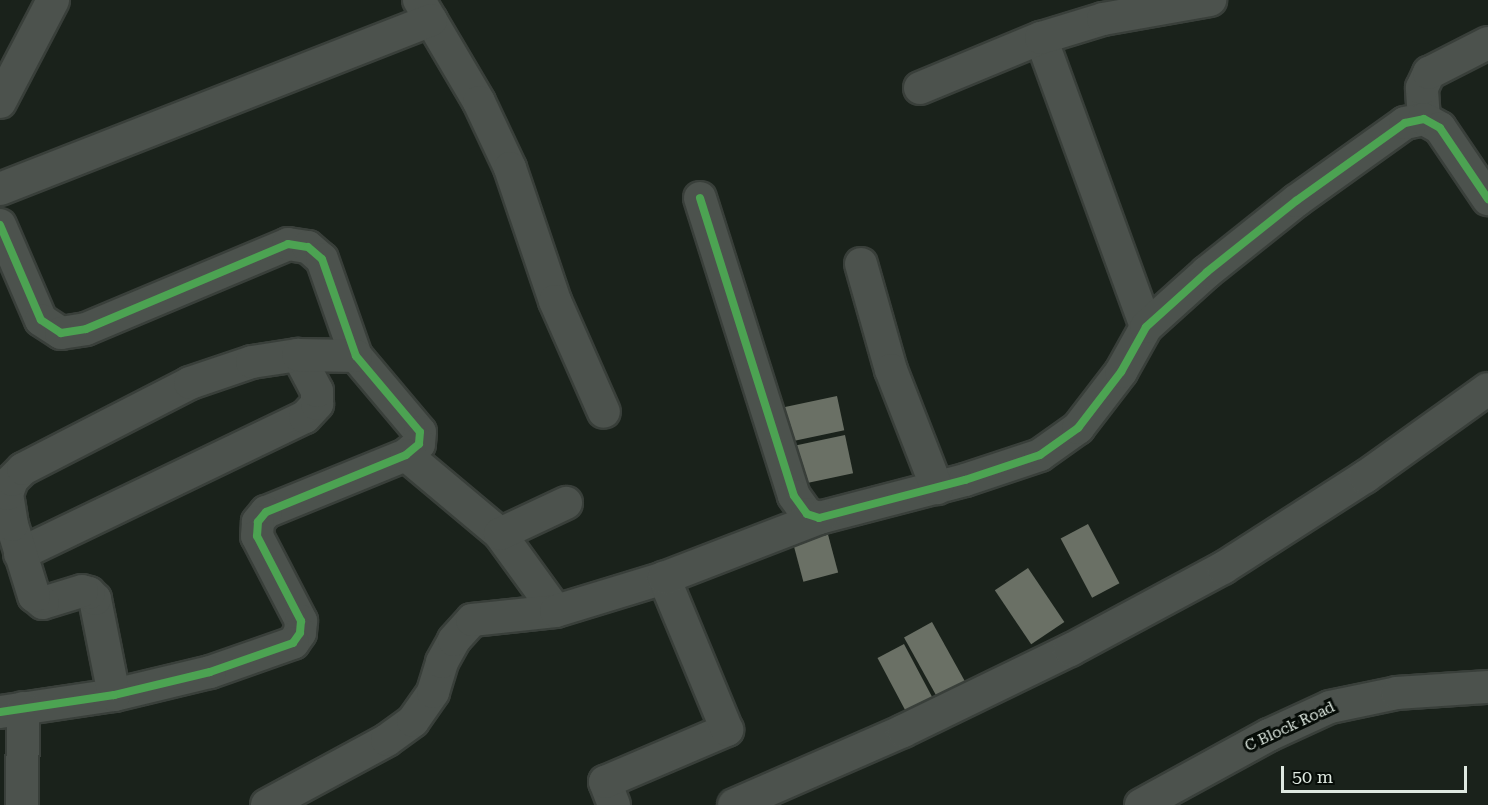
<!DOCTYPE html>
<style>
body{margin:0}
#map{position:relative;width:1488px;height:805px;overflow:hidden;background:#1a221b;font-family:"Roboto Serif",serif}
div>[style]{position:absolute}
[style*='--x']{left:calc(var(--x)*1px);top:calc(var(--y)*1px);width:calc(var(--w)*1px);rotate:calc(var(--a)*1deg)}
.building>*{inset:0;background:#6a7065;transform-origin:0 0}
.roads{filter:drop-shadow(2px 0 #393f3a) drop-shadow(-2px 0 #393f3a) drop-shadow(0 2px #393f3a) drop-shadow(0 -2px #393f3a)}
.minor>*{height:32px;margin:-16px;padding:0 16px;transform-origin:16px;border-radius:16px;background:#4c524d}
.cycleway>*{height:8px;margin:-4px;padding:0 4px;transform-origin:4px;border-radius:4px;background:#4ca352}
span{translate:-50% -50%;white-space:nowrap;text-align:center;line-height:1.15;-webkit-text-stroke:6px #060c07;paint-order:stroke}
.street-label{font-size:15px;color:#dfe9e1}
.scale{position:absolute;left:1281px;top:766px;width:186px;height:27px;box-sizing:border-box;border:3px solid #dfe9e1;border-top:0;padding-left:8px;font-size:18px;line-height:21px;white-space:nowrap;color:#dfe9e1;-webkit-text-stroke:4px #060c07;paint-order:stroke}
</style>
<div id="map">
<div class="building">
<div style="left:837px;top:396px;width:35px;height:64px;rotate:78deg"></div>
<div style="left:845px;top:435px;width:39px;height:59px;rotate:78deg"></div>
<div style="left:1088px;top:524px;width:67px;height:31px;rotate:62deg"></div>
<div style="left:826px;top:527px;width:47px;height:36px;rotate:75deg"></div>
<div style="left:1028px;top:568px;width:65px;height:40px;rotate:56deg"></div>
<div style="left:932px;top:622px;width:75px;height:32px;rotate:61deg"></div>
<div style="left:904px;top:644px;width:67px;height:30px;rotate:62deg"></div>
</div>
<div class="roads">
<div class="minor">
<div style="--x:419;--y:0;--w:118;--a:59.5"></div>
<div style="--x:479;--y:102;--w:73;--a:64.8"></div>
<div style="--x:510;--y:168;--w:140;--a:71.3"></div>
<div style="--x:555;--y:301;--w:121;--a:66.2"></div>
<div style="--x:1041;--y:38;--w:307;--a:70"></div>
<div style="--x:920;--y:88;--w:131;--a:-22.5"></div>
<div style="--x:1041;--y:38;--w:65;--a:-17"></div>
<div style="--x:1103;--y:19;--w:109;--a:-10.1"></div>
<div style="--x:0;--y:102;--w:115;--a:-62.5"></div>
<div style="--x:1424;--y:119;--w:31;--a:-94"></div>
<div style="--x:1422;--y:88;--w:17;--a:-65"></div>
<div style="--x:1429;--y:73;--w:66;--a:-27"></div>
<div style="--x:0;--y:189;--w:463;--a:-21.4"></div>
<div style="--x:700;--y:198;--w:312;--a:72.5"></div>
<div style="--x:794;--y:496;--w:22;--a:54"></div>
<div style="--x:807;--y:514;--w:13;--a:18"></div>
<div style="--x:819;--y:518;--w:151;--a:-14.6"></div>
<div style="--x:965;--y:480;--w:79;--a:-18.4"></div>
<div style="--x:1040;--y:455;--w:47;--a:-35.4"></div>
<div style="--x:1078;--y:428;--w:71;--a:-52.5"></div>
<div style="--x:1121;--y:372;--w:51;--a:-60.9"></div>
<div style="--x:1146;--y:327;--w:82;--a:-42"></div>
<div style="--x:1207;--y:272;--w:114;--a:-38.6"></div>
<div style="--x:1296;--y:201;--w:134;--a:-35.6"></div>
<div style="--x:1405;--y:123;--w:19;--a:-12"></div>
<div style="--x:1424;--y:119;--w:18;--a:29"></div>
<div style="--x:1440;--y:128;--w:86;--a:55.9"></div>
<div style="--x:0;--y:225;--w:103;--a:66.7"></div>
<div style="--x:41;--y:320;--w:24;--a:33"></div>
<div style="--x:61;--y:333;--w:25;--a:-9"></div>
<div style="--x:86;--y:329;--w:219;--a:-22.8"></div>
<div style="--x:288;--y:244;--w:20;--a:9"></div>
<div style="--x:308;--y:247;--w:18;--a:41"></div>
<div style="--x:322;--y:259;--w:103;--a:70.7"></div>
<div style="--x:356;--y:356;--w:99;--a:49.9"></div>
<div style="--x:420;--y:432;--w:12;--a:95"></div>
<div style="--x:419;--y:444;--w:17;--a:140"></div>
<div style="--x:406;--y:455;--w:151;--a:157.8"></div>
<div style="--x:266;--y:512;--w:13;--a:129"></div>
<div style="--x:258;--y:522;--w:14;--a:94"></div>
<div style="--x:257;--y:536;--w:96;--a:62.6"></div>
<div style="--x:301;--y:621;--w:12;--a:95"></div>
<div style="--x:300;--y:633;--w:12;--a:125"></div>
<div style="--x:293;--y:643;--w:88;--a:160.7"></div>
<div style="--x:210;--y:672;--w:99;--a:166.5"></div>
<div style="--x:114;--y:695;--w:115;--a:171.5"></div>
<div style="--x:861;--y:264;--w:110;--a:74.2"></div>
<div style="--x:891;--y:370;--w:127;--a:68.7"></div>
<div style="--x:406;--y:455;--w:123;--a:40"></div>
<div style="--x:500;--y:534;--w:95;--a:54"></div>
<div style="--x:500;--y:534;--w:73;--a:-25.2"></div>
<div style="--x:20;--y:554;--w:316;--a:-25.7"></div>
<div style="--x:305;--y:417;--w:18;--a:-47"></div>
<div style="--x:317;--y:404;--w:13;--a:-90"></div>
<div style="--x:317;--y:391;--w:41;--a:-117.8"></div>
<div style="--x:114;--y:695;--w:98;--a:-101.2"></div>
<div style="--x:95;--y:599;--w:8;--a:-135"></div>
<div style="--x:89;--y:593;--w:7;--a:-164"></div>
<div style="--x:82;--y:591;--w:41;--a:162.9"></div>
<div style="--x:43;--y:603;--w:11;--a:-142"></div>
<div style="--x:34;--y:596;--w:74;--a:-107.2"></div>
<div style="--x:12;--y:525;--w:31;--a:-99"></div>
<div style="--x:7;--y:494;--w:15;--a:-70"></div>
<div style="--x:12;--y:480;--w:16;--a:-45"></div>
<div style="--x:23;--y:469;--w:188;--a:-27.2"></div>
<div style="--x:190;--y:383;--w:65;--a:-18.7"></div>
<div style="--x:252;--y:362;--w:47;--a:-8.7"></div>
<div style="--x:298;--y:355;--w:58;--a:1"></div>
<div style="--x:22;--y:805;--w:97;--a:-89.4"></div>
<div style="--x:267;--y:805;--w:136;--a:-28.4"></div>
<div style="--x:387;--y:740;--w:32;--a:-36"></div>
<div style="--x:413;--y:721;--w:35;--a:-55"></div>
<div style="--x:433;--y:692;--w:31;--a:-73"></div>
<div style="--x:442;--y:662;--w:25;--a:-61"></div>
<div style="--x:454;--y:640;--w:27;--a:-48"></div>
<div style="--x:472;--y:620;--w:84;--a:-6.1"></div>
<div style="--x:556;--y:611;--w:113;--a:-17"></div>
<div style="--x:614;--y:805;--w:25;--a:-111"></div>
<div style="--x:605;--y:782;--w:133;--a:-23.1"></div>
<div style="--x:727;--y:730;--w:165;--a:-112.5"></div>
<div style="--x:664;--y:578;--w:169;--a:-21.1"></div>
<div style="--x:734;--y:805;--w:184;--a:-23.6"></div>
<div style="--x:903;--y:731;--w:186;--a:-25.9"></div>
<div style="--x:1070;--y:650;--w:174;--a:-28.2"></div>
<div style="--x:1223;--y:568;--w:169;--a:-32.7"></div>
<div style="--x:1365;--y:477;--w:151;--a:-35.6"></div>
<div style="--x:1141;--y:805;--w:146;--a:-28.7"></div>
<div style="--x:1269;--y:735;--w:67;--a:-24.7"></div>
<div style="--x:1330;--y:707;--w:68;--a:-11.8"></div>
<div style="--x:1397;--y:693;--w:91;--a:-3.8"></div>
</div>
</div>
<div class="cycleway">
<div style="--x:700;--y:198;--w:312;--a:72.5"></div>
<div style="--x:794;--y:496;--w:22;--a:54"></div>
<div style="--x:807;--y:514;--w:13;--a:18"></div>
<div style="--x:819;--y:518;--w:151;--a:-14.6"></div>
<div style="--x:965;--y:480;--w:79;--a:-18.4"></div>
<div style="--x:1040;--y:455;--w:47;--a:-35.4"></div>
<div style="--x:1078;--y:428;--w:71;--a:-52.5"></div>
<div style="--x:1121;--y:372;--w:51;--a:-60.9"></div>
<div style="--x:1146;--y:327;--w:82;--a:-42"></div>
<div style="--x:1207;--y:272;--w:114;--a:-38.6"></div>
<div style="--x:1296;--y:201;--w:134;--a:-35.6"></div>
<div style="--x:1405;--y:123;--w:19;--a:-12"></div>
<div style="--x:1424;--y:119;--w:18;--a:29"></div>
<div style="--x:1440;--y:128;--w:86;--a:55.9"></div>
<div style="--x:0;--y:225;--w:103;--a:66.7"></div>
<div style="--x:41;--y:320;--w:24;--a:33"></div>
<div style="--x:61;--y:333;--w:25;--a:-9"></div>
<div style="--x:86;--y:329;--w:219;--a:-22.8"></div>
<div style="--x:288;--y:244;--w:20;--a:9"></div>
<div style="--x:308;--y:247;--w:18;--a:41"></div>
<div style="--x:322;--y:259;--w:103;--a:70.7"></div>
<div style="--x:356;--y:356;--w:99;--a:49.9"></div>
<div style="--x:420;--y:432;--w:12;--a:95"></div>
<div style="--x:419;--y:444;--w:17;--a:140"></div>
<div style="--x:406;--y:455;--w:151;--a:157.8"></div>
<div style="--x:266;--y:512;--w:13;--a:129"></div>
<div style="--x:258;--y:522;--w:14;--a:94"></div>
<div style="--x:257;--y:536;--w:96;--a:62.6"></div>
<div style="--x:301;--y:621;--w:12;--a:95"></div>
<div style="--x:300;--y:633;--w:12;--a:125"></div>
<div style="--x:293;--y:643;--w:88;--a:160.7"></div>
<div style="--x:210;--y:672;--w:99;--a:166.5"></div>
<div style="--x:114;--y:695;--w:115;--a:171.5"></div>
</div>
<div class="street-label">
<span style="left:1290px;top:727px;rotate:-25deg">C Block Road</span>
</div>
<div class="scale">50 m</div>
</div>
